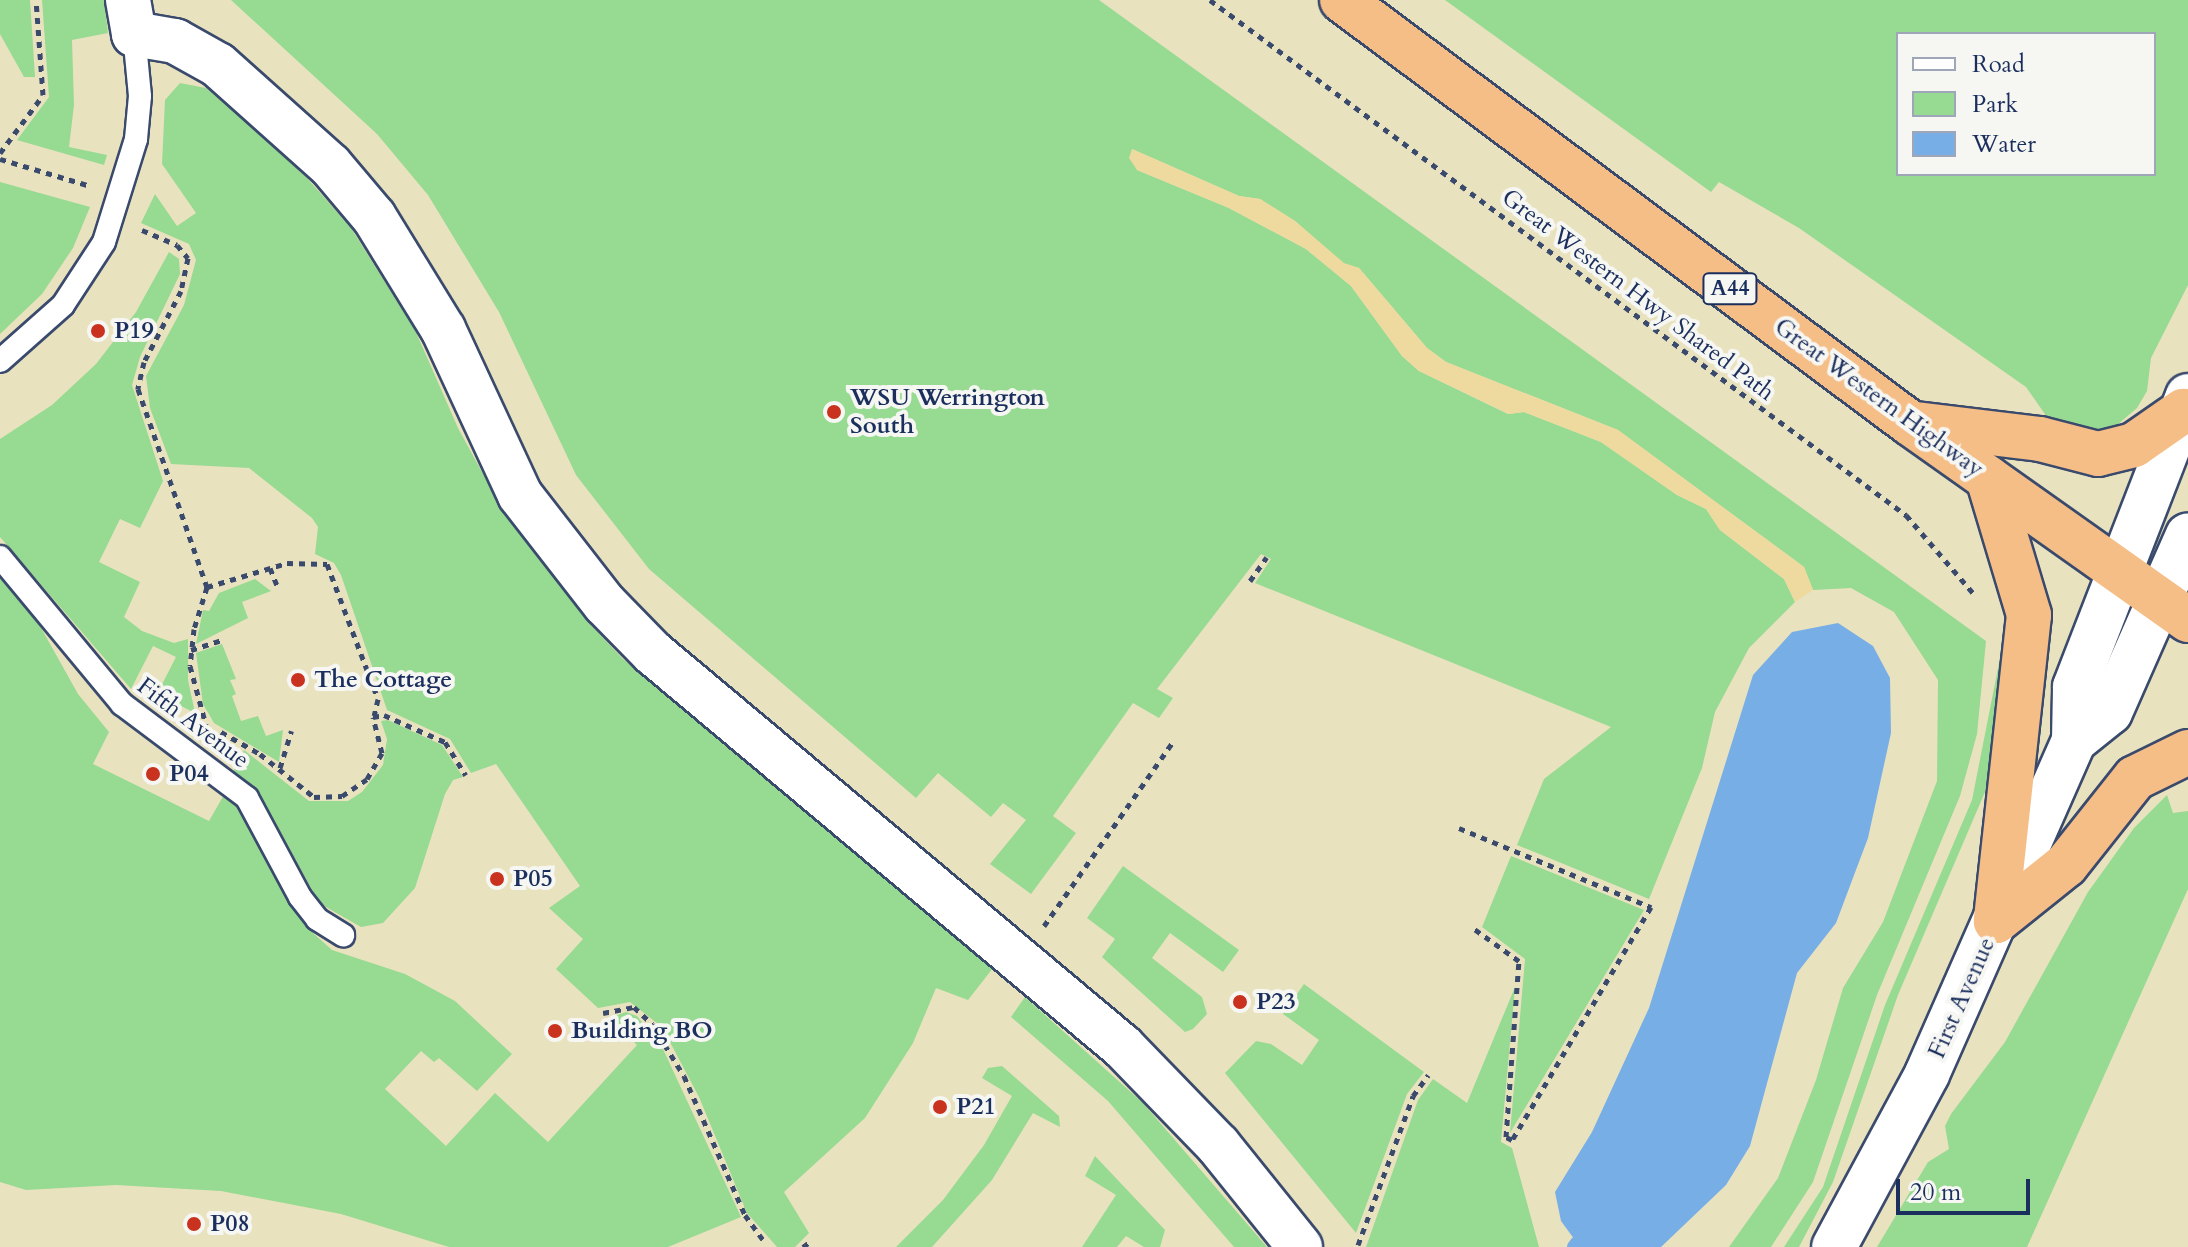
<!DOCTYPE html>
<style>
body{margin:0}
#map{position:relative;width:2188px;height:1247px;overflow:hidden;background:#e9e2bf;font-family:Cardo,serif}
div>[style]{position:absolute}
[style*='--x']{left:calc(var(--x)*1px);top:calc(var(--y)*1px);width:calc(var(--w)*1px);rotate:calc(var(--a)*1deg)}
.green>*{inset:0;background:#97da92}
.sand>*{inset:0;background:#eeda9e}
.water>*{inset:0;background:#77aee6}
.stream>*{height:14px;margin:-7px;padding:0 7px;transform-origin:7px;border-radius:7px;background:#77aee6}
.path>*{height:5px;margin-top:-2.5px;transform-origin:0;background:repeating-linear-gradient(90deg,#3a4a6d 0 6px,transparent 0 12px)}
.roads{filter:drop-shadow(2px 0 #3a4a6d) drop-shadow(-2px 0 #3a4a6d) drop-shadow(0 2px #3a4a6d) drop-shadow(0 -2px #3a4a6d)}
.lane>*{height:22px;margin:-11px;padding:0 11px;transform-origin:11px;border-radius:11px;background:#fff}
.street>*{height:44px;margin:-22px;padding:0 22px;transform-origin:22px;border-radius:22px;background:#fff}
.highway>*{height:44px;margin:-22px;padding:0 22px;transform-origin:22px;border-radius:22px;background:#f6be87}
.dots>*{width:22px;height:22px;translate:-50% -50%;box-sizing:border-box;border:4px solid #f6f6f2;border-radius:50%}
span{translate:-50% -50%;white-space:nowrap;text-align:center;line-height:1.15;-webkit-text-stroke:8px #f6f6f2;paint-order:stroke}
.shield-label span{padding:2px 6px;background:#f6f6f2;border:2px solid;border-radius:6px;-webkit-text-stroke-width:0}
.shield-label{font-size:22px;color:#1b2f5e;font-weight:700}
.street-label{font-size:24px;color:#1b2f5e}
.poi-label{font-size:24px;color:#1b2f5e;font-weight:700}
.left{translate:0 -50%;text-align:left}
.legend{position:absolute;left:1896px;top:32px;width:260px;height:144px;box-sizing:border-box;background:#f6f6f2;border:2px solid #9ea6b7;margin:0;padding:10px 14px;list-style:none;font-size:24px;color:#1b2f5e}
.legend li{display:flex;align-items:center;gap:16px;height:40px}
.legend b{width:40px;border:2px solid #9ea6b7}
.scale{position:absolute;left:1896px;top:1179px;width:134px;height:36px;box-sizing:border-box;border:4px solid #1b2f5e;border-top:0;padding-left:10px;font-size:24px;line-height:28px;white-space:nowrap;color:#1b2f5e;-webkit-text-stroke:6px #f6f6f2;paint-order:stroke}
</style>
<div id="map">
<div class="green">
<div style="clip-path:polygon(0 0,30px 0,35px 77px,24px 77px,0 34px)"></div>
<div style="clip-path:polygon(42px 0,104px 0,108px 33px,72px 40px,74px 105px,69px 147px,107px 155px,104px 165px,17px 140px,49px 97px)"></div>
<div style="clip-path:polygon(231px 0,1099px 0,1986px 641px,1977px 734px,1960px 796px,1877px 995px,1813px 1182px,1771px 1247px,1729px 1247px,1778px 1178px,1816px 1080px,1843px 988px,1883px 922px,1937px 781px,1938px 680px,1894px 612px,1851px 588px,1813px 590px,1804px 567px,1618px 430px,1446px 362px,1427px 348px,1359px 268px,1344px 264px,1295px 221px,1260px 199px,1239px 196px,1132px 149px,1137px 170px,1229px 208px,1306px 249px,1351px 286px,1402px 356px,1419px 371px,1508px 414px,1524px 412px,1601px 442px,1677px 495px,1706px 509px,1720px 530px,1784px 579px,1795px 602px,1749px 648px,1715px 712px,1702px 768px,1649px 899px,1517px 845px,1544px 779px,1611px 727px,1255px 583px,1271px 559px,1261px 554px,1157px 689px,1173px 698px,1159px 718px,1133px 703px,1053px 816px,1076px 833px,1031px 894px,990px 864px,1026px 820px,1003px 803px,991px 817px,938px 773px,916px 798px,649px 569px,576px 475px,499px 312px,428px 195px,377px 134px)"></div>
<div style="clip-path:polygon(evenodd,1445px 0,2188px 0,2188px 285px,2151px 358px,2147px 391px,2137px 408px,2117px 425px,2093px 432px,2049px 420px,2026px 387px,1799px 228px,1719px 182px,1711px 192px,1445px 0,1898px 34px,2154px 34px,2154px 174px,1898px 174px,1898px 34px)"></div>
<div style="clip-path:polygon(180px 83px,206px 88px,234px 111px,307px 178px,351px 228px,415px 330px,458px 428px,506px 516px,589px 623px,623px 659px,993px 968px,968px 1000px,936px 988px,913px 1043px,865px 1118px,784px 1192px,809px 1233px,795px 1247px,777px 1247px,747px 1213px,699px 1097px,662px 1027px,630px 1002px,598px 1008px,556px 969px,583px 939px,549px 908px,580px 886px,496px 764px,471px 773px,450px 739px,387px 710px,341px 575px,334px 563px,315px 554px,318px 527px,312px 518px,249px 468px,171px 464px,150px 408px,146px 376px,184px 305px,196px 260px,189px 244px,141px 223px,155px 194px,177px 226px,196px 213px,162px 164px,165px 100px)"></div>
<div style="clip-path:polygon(0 182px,90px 207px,73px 248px,42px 294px,0 334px)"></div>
<div style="clip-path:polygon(169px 252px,179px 259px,180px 274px,140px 357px,132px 385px,163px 481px,140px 528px,120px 519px,99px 562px,140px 582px,124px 617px,142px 631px,174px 643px,188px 639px,188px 680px,195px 713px,157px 694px,176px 657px,153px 646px,131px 689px,0 537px,0 439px,52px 405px,96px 364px,136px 312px)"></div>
<div style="clip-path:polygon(0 577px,40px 626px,78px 694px,109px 732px,93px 764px,209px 821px,225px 793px,252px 824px,280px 884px,314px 934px,332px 950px,405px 974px,455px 1001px,512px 1054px,477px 1091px,439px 1058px,434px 1062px,421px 1051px,385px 1089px,446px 1146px,495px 1093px,548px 1142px,637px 1045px,609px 1018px,626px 1012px,637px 1016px,663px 1049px,741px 1217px,668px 1247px,449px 1247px,341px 1214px,221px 1191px,116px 1185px,26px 1190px,0 1182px)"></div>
<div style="clip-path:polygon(255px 579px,271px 591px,242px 602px,248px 618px,196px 644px,203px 610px,209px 611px,219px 593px)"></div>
<div style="clip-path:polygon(222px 644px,236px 679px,230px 680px,236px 694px,232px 696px,241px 721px,258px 716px,266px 736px,283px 730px,279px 762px,214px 723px,203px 704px,196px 653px)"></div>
<div style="clip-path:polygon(2001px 653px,2009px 659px,1985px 792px,1898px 995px,1833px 1182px,1799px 1247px,1784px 1247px,1823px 1187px,1885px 1005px,1972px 800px)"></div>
<div style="clip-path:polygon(388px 720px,442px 745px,463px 777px,453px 780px,445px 794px,415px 888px,383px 923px,361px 927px,319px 903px,259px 793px,233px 772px,244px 750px,309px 801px,348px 801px,362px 792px,383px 765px,387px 739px,381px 721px)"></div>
<div style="clip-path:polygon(2167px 795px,2173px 813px,2188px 811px,2188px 889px,2027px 1247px,1877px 1247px,1928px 1162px,1949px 1149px,1945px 1126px,1951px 1114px,2005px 1042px,2088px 892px,2134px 828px)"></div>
<div style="clip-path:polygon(1511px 856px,1644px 910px,1510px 1133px,1525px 959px,1482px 927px)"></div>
<div style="clip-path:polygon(1123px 866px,1239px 950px,1223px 972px,1170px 933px,1152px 958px,1202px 997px,1207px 1014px,1193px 1029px,1185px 1032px,1102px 957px,1115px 939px,1087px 918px)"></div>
<div style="clip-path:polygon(1304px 984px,1424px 1072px,1407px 1094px,1356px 1233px,1225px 1073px,1256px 1041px,1271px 1044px,1302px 1065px,1319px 1040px,1283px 1014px)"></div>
<div style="clip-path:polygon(1515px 987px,1501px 1142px,1512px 1148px,1539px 1247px,1366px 1247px,1418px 1100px,1433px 1079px,1467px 1103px)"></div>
<div style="clip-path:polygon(1025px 997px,1143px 1103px,1267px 1247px,1234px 1247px,1108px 1101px,1011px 1017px)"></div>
<div style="clip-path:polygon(1002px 1066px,1059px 1116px,1060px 1127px,1033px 1113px,992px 1180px,932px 1247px,896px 1247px,943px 1200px,984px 1145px,1012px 1096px,982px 1078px,988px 1068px)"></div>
<div style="clip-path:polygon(1095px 1156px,1165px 1230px,1160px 1247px,1144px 1247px,1126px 1236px,1117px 1247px,1082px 1247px,1116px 1195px,1085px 1176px)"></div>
</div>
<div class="sand">
<div style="clip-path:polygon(1132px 149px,1239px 196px,1260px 199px,1295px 221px,1344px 263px,1359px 268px,1427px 348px,1446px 362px,1618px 430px,1804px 567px,1813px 590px,1795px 602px,1784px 579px,1720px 530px,1706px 509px,1677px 495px,1601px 442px,1524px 412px,1509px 414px,1419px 371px,1402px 356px,1351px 286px,1306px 249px,1229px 208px,1137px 170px,1129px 158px)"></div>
</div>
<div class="water">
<div style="clip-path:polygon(1838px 623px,1873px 646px,1890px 678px,1891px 733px,1868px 838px,1836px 923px,1797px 973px,1750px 1146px,1726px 1185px,1661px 1247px,1580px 1247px,1561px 1221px,1555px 1192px,1592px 1132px,1649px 1008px,1753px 675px,1792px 632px)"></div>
</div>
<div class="stream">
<div style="--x:1574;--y:1247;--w:5;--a:-53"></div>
</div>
<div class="path">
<div style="--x:1210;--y:0;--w:866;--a:36.5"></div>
<div style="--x:1906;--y:515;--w:104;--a:49.3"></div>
<div style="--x:0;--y:153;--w:72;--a:-53.4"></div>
<div style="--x:43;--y:95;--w:95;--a:-94.2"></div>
<div style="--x:0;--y:159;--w:91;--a:16.6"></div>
<div style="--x:142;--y:230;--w:38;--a:23"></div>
<div style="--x:177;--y:245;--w:17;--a:50"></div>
<div style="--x:188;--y:258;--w:34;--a:102"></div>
<div style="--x:181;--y:291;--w:80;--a:117.5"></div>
<div style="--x:144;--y:362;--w:28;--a:103"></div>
<div style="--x:138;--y:389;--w:210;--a:70.8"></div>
<div style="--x:207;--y:587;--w:44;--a:107.2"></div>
<div style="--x:194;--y:629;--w:37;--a:96"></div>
<div style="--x:190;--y:666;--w:61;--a:74.8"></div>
<div style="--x:270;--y:568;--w:22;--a:68"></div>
<div style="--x:1250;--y:581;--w:29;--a:-55"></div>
<div style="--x:207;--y:587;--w:84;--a:-16.7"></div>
<div style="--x:287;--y:563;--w:40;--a:1.4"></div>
<div style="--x:327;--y:564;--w:144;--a:69.3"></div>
<div style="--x:378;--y:699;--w:17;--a:103"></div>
<div style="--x:191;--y:650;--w:32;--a:-18"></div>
<div style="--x:221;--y:732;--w:45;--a:29.4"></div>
<div style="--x:260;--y:754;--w:69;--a:38.5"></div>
<div style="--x:314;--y:797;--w:28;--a:-2"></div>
<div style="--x:342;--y:796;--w:30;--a:-34"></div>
<div style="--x:367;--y:779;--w:30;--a:-60"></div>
<div style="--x:382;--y:753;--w:37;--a:-104"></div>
<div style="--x:373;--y:717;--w:11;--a:-10"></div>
<div style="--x:384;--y:715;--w:67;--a:23.9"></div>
<div style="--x:445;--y:742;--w:39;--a:58"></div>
<div style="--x:280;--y:768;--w:39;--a:-73"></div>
<div style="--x:1459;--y:828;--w:208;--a:22.4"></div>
<div style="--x:1651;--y:907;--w:271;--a:120.8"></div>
<div style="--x:1512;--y:1140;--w:7;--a:-153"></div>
<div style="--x:1506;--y:1137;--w:176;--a:-85.8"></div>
<div style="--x:1519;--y:961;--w:57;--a:-144.3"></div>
<div style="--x:1044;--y:926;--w:227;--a:-55"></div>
<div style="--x:603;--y:1013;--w:32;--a:-11"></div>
<div style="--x:634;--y:1007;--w:25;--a:43"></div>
<div style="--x:652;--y:1024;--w:61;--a:58.4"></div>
<div style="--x:684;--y:1076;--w:152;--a:66.3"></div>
<div style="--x:745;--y:1215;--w:32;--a:54"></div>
<div style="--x:1358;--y:1245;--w:159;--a:-69.7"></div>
<div style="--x:1413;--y:1096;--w:26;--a:-54"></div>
<div style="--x:803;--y:1247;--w:10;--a:-37"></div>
</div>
<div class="roads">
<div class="lane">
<div style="--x:0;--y:361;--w:84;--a:-41.6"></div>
<div style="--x:63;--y:305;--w:75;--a:-56.9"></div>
<div style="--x:104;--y:242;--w:108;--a:-72.7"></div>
<div style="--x:136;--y:139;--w:43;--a:-84.7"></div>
<div style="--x:140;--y:96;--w:62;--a:-95.5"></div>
<div style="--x:0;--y:557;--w:191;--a:50.3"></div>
<div style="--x:122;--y:704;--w:156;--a:36.9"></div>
<div style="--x:247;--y:798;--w:112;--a:61.8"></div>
<div style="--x:300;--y:897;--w:28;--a:52"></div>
<div style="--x:317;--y:919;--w:31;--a:32"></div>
</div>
<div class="street">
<div style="--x:128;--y:0;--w:35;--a:80"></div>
<div style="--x:134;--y:34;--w:42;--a:9.7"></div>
<div style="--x:175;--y:41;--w:49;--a:29.2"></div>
<div style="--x:218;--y:65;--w:150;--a:41.8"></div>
<div style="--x:330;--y:165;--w:68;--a:49.8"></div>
<div style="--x:374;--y:217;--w:132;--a:58.4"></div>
<div style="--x:443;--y:329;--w:183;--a:65.1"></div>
<div style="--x:520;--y:495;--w:138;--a:52.1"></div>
<div style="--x:605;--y:604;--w:69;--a:45.6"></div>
<div style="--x:653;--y:653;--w:613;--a:39.97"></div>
<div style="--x:1123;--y:1047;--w:136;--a:45.9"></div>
<div style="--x:1218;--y:1145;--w:131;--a:51.2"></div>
<div style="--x:2074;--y:741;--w:46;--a:-38.9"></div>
<div style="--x:2110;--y:712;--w:193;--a:-66.2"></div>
<div style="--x:1834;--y:1247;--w:196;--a:-61.7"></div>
<div style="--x:1927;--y:1074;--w:364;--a:-66.2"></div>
<div style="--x:2074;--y:741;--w:54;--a:-88.9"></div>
<div style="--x:2075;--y:687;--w:312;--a:-68.8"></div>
</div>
<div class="highway">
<div style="--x:1342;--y:0;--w:708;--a:36.68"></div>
<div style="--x:1910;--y:423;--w:341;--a:35.3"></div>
<div style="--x:1916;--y:424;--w:125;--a:6.9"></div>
<div style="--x:2040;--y:439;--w:60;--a:14.5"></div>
<div style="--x:2098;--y:454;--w:37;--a:-14"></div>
<div style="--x:2134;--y:445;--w:60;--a:-34.8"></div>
<div style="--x:1988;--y:478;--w:143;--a:73.3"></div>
<div style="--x:2029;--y:615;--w:308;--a:96.2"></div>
<div style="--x:1996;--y:921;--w:90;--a:-38.7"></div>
<div style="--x:2066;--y:865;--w:111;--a:-51.6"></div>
<div style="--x:2135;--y:778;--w:59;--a:-26.1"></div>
</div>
</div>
<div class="dots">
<div style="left:98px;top:331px;background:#c8321e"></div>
<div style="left:834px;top:412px;background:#c8321e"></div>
<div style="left:298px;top:680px;background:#c8321e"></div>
<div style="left:153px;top:774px;background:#c8321e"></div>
<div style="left:497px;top:879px;background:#c8321e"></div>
<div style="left:1240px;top:1002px;background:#c8321e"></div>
<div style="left:555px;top:1031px;background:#c8321e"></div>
<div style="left:940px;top:1107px;background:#c8321e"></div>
<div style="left:194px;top:1224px;background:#c8321e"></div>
</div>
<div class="shield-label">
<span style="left:1730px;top:289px">A44</span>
</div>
<div class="street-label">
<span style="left:1638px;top:295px;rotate:37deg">Great Western Hwy Shared Path</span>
<span style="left:1879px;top:398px;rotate:36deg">Great Western Highway</span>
<span style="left:193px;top:723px;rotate:37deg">Fifth Avenue</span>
<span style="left:1962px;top:998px;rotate:-66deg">First Avenue</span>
</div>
<div class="poi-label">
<span class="left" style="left:114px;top:331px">P19</span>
<span class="left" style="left:850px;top:412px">WSU Werrington<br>South</span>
<span class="left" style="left:314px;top:680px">The Cottage</span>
<span class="left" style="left:169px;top:774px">P04</span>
<span class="left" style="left:513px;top:879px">P05</span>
<span class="left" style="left:1256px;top:1002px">P23</span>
<span class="left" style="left:571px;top:1031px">Building BO</span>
<span class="left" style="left:956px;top:1107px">P21</span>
<span class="left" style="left:210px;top:1224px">P08</span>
</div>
<ul class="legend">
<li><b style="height:10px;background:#fff"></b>Road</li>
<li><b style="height:22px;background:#97da92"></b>Park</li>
<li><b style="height:22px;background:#77aee6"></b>Water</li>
</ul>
<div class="scale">20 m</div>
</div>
